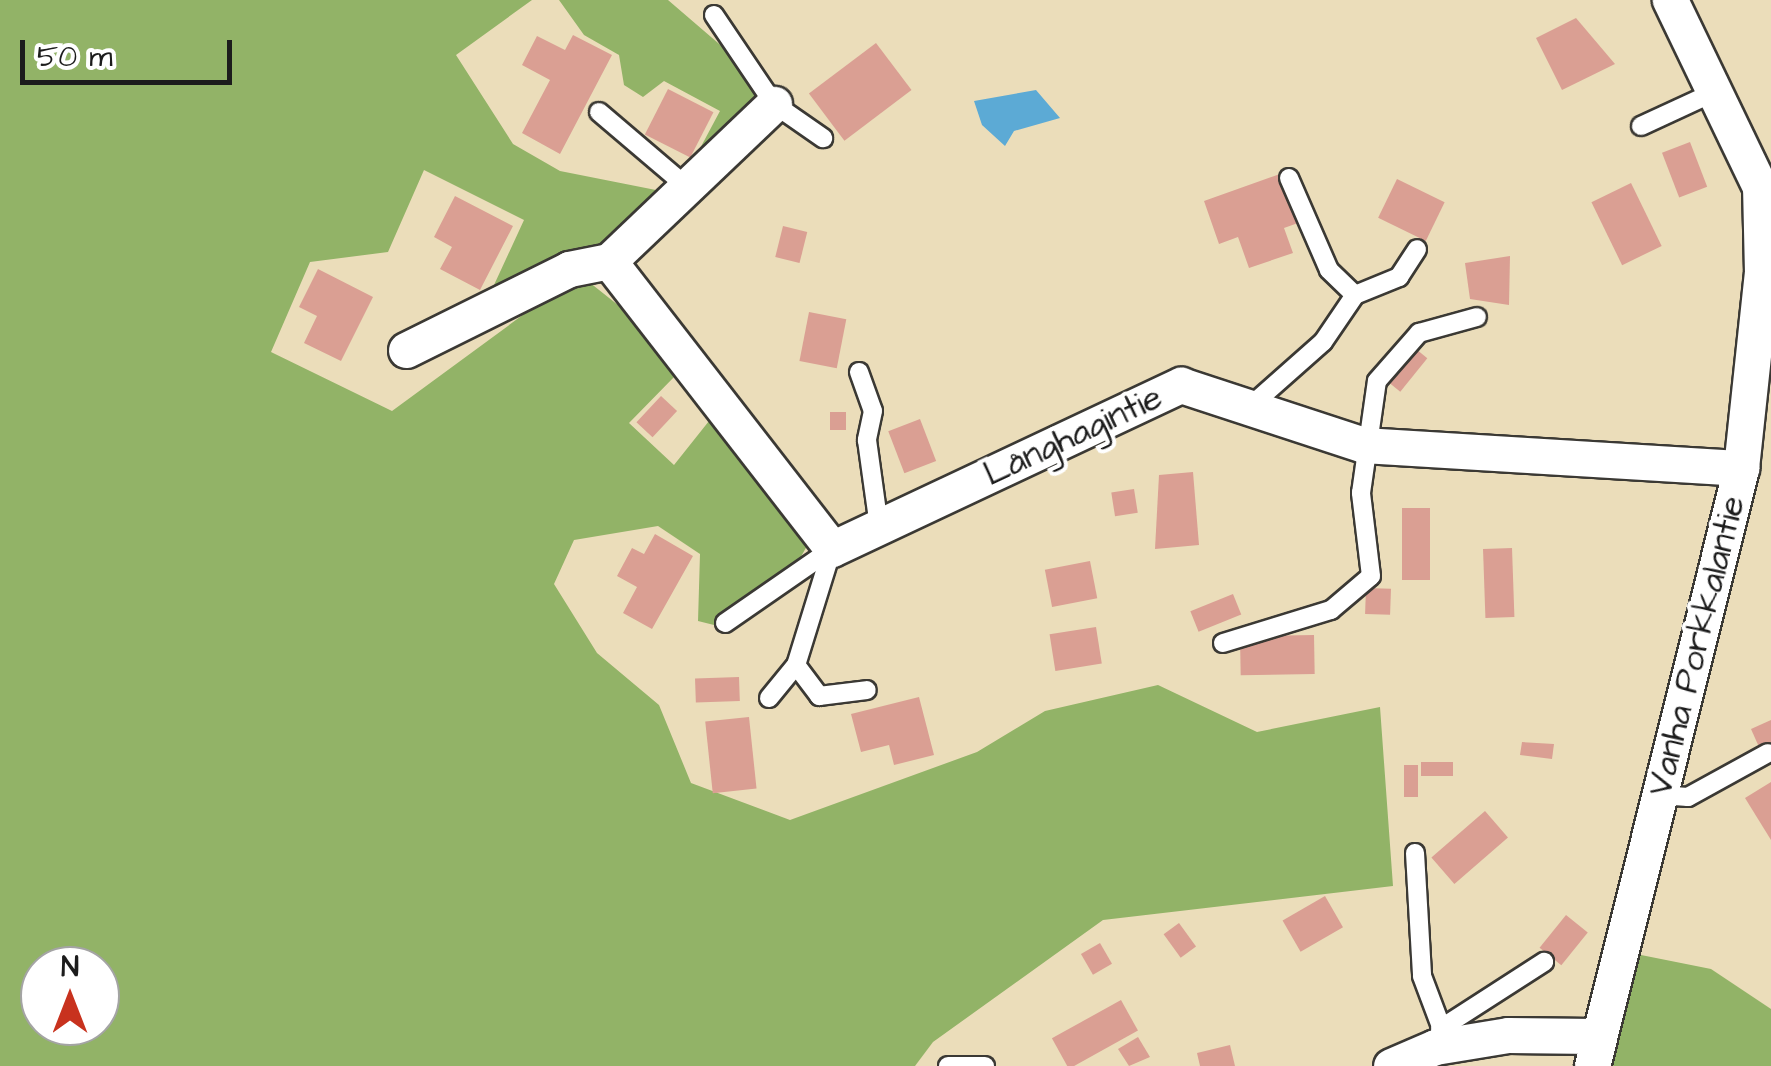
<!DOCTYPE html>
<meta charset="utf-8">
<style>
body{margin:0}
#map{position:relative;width:1771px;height:1066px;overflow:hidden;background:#ebddba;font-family:"Architects Daughter",sans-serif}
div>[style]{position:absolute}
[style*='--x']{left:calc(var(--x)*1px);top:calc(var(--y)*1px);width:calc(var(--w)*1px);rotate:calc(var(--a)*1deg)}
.forest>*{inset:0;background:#92b367}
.water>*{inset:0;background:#5caad5}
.building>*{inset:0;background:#da9f93;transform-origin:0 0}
.roads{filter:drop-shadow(2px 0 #3b3934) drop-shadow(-2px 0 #3b3934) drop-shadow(0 2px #3b3934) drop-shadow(0 -2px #3b3934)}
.service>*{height:18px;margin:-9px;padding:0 9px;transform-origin:9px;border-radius:9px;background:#fff}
.minor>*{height:35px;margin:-17.5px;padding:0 17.5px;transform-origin:17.5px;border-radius:17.5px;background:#fff}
span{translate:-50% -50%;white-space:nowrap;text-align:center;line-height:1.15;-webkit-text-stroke:8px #fff;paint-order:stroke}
.street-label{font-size:35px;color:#1c1c1c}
.north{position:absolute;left:20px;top:946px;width:100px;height:100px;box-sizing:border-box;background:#fff;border:2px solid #a4a4a4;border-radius:50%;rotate:0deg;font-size:28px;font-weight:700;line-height:40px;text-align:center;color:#1c1c1c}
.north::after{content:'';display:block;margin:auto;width:35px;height:45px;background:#c8321e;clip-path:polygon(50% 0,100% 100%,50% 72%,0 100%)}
.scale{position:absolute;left:20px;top:40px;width:212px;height:45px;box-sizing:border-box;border:5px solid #1c1c1c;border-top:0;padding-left:12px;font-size:30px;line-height:35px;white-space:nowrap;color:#1c1c1c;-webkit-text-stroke:8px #fff;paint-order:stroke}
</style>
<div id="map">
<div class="forest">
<div style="clip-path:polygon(evenodd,0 0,532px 0,456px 55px,513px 144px,560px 171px,671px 193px,599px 251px,488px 298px,524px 220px,424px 170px,388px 252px,310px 262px,271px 352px,392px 411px,565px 284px,589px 282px,628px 313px,675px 376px,629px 423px,674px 465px,709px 421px,807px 546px,795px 567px,714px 625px,698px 621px,700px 554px,658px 526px,574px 540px,554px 584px,597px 653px,659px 705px,691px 783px,790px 820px,977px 752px,1045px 711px,1158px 685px,1257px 732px,1380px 707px,1393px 886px,1103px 920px,933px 1042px,915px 1066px,0 1066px,0 0,40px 966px,100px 966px,100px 1026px,40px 1026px,40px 966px)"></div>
<div style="clip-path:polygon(559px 0,668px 0,732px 55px,762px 102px,689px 169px,720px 111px,664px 81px,643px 97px,624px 85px,619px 55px,584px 35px)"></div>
<div style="clip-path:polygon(1636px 954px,1711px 969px,1771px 1009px,1771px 1066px,1611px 1066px)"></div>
</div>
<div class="water">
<div style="clip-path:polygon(1036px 90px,1060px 118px,1014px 131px,1005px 146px,982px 125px,974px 101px)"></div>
</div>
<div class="building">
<div style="clip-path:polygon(1576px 18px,1615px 64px,1562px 90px,1536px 38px)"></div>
<div style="clip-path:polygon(573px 35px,612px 55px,560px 154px,522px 133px,550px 80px,522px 65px,537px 36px,565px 50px)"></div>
<div style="left:876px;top:43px;width:59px;height:84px;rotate:53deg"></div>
<div style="left:668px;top:89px;width:51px;height:51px;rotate:27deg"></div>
<div style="left:1690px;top:142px;width:48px;height:30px;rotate:69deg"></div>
<div style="clip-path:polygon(1280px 174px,1298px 223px,1284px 228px,1293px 253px,1249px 268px,1238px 237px,1219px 244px,1204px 201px)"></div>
<div style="left:1397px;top:179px;width:53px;height:43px;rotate:26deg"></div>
<div style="left:1631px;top:183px;width:70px;height:44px;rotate:64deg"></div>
<div style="clip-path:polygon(455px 196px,513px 226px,480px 290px,440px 269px,452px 247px,434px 237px)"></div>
<div style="left:783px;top:226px;width:25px;height:32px;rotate:14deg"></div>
<div style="clip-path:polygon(1510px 256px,1509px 305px,1470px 299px,1465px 263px)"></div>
<div style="clip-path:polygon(318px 269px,373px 297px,341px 361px,304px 343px,317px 316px,299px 307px)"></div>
<div style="left:809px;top:312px;width:38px;height:50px;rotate:11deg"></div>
<div style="left:1411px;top:345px;width:21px;height:43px;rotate:39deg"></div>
<div style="left:661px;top:396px;width:22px;height:36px;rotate:43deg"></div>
<div style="left:830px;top:412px;width:16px;height:18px"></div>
<div style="left:920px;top:419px;width:45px;height:34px;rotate:69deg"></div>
<div style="clip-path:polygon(1193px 472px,1199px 545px,1155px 549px,1159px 475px)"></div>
<div style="left:1134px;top:489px;width:24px;height:23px;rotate:81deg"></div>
<div style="left:1402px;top:508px;width:28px;height:72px"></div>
<div style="clip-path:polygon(655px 534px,693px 556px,652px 629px,623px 613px,637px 587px,617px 576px,632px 548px,644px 554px)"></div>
<div style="left:1512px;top:548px;width:69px;height:29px;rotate:88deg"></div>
<div style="left:1090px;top:561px;width:38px;height:46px;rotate:79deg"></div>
<div style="left:1366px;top:588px;width:25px;height:26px;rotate:2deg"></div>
<div style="left:1233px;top:594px;width:22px;height:46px;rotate:68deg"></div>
<div style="left:1096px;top:627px;width:37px;height:47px;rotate:81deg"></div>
<div style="left:1314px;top:635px;width:39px;height:74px;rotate:89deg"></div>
<div style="left:739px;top:677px;width:24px;height:44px;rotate:88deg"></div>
<div style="clip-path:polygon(919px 697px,934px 755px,894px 765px,889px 745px,861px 752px,851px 714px)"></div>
<div style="left:749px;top:717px;width:72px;height:44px;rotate:84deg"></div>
<div style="clip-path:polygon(1771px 720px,1771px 742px,1759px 747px,1751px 729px)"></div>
<div style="clip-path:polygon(1522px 742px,1554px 744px,1552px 759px,1520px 755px)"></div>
<div style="left:1421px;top:762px;width:32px;height:14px"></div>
<div style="left:1404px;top:765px;width:14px;height:32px"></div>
<div style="clip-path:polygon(1771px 782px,1771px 840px,1745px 798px)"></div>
<div style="left:1485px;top:811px;width:35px;height:71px;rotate:49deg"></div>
<div style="left:1325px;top:896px;width:36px;height:49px;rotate:60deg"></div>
<div style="left:1566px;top:915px;width:28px;height:42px;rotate:39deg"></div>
<div style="left:1179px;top:923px;width:29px;height:19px;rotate:54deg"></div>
<div style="left:1100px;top:943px;width:24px;height:22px;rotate:60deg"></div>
<div style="left:1121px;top:1000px;width:35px;height:79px;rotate:61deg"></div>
<div style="clip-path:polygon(1138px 1037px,1150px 1057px,1129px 1066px,1118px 1049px)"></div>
<div style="clip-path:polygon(1230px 1045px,1235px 1066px,1200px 1066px,1197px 1053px)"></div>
</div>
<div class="roads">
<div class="service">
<div style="--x:714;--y:15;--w:107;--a:56"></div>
<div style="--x:774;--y:104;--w:60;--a:34.8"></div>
<div style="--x:599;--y:112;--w:116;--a:40.4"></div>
<div style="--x:1641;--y:126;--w:86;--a:-24.8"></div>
<div style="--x:1289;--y:178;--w:100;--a:66.5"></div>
<div style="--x:1329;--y:270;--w:36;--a:44"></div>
<div style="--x:859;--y:372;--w:41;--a:70.3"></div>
<div style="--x:873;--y:411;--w:30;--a:102"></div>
<div style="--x:867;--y:440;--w:88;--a:82.1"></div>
<div style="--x:1254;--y:403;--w:92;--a:-41.5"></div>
<div style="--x:1323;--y:342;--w:57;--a:-55.8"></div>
<div style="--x:1355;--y:295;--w:48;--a:-22.2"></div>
<div style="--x:1399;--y:277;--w:33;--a:-57"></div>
<div style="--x:832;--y:549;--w:121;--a:107.2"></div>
<div style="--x:796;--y:665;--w:39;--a:53"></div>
<div style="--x:819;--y:696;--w:48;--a:-7.1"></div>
<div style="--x:725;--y:623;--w:130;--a:-34.7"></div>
<div style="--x:1223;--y:643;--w:113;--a:-17"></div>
<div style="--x:1331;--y:610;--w:52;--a:-40.4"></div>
<div style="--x:1371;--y:576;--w:84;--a:-96.9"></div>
<div style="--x:1361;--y:493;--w:113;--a:-81.9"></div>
<div style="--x:1377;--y:381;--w:64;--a:-48.8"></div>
<div style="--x:1419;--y:333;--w:60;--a:-15.4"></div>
<div style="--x:769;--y:698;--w:43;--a:-50.7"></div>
<div style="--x:1660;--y:795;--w:28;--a:4"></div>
<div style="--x:1688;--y:797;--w:91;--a:-28.8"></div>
<div style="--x:1415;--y:853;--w:123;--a:86.7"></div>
<div style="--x:1422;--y:976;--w:74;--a:69.4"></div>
<div style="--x:1440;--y:1029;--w:124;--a:-32.8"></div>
<div style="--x:948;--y:1066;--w:37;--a:0"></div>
</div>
<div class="minor">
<div style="--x:609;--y:261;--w:364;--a:52.2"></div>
<div style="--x:832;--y:549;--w:386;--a:-25.2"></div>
<div style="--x:1181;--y:385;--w:193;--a:18.2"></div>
<div style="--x:1364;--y:445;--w:378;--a:3.5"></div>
<div style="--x:406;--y:350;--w:182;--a:-26.4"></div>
<div style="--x:569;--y:269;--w:41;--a:-11.3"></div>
<div style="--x:609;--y:261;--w:228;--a:-43.6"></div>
<div style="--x:1391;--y:1066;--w:48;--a:-23.4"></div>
<div style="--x:1435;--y:1047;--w:74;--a:-9.3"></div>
<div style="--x:1508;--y:1035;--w:87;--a:0.7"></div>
<div style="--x:1592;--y:1066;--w:616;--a:-76.01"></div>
<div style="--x:1741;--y:468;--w:196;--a:-83.9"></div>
<div style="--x:1762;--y:273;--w:86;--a:-91.3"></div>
<div style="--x:1760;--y:187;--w:208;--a:-115.7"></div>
</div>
</div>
<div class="street-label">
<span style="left:1073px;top:436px;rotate:-25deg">Långhagintie</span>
<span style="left:1697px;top:646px;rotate:-76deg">Vanha Porkkalantie</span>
</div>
<div class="north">N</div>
<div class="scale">50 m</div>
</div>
